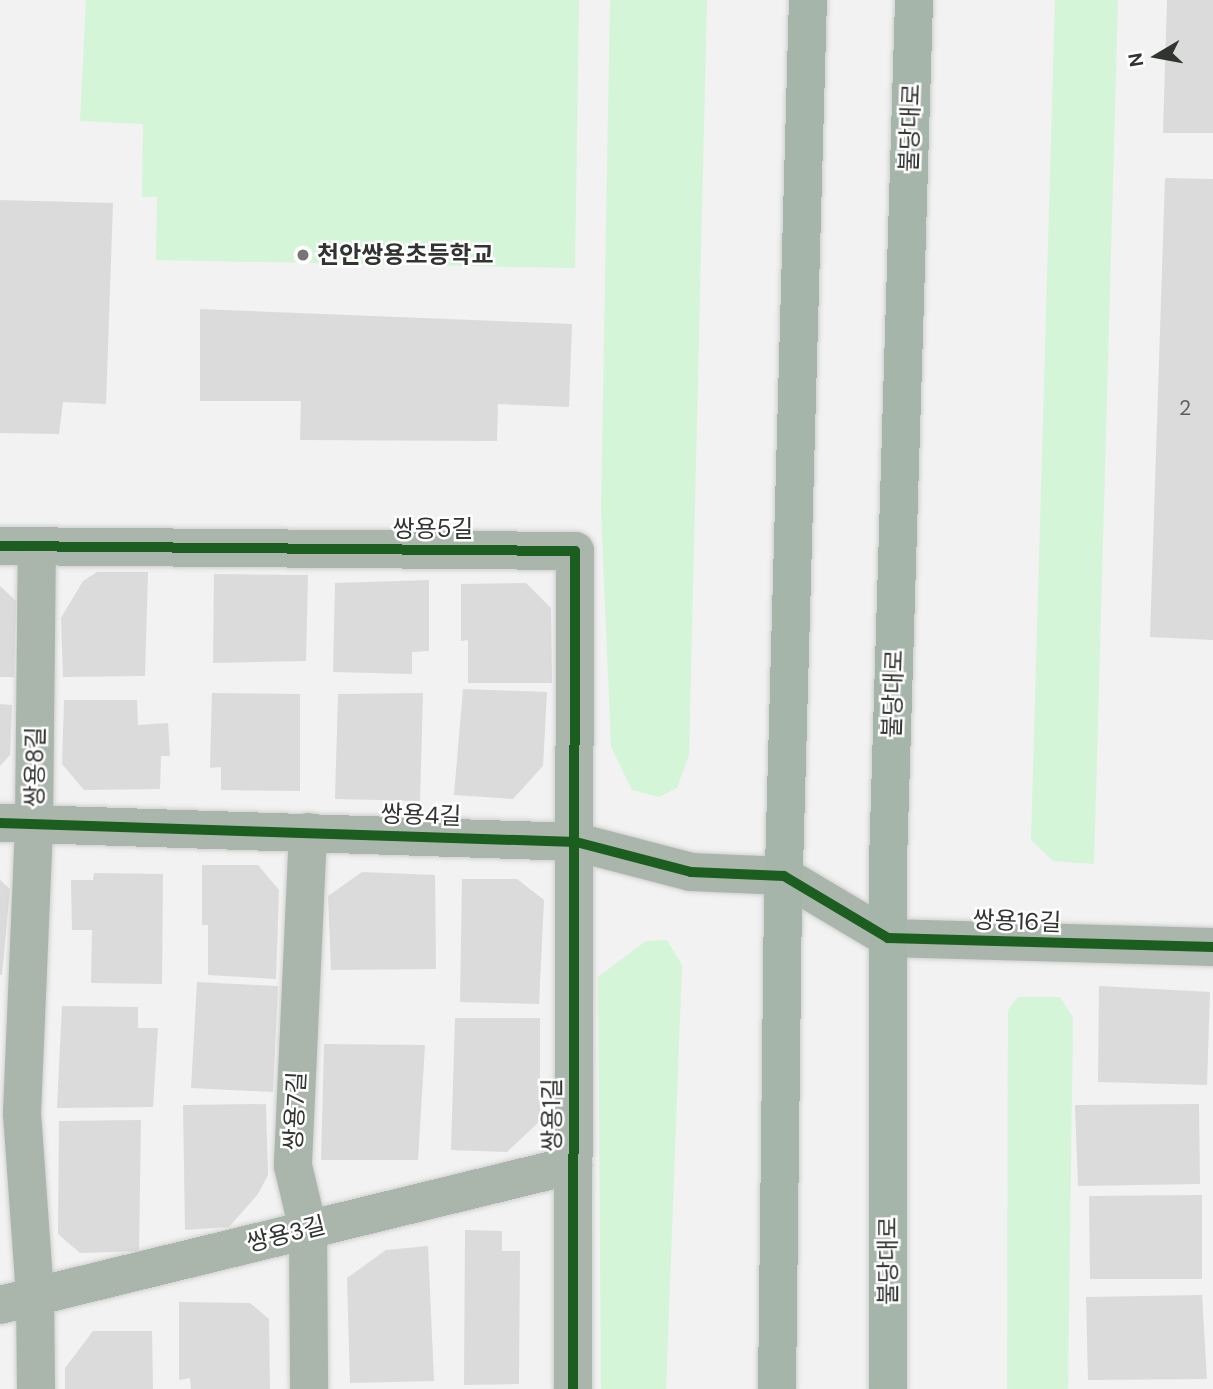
<!DOCTYPE html>
<html>
<head>
<meta charset="utf-8">
<style>
	body { margin:0 }
	#map { position:relative; width:1213px; height:1389px; overflow:hidden; background:#f1f2f1; font-family:"DM Sans","Noto Sans KR",sans-serif }
	div>[style] { position:absolute }
	[style*='--x'] { left:calc(var(--x)*1px); top:calc(var(--y)*1px); width:calc(var(--w)*1px); rotate:calc(var(--a)*1deg) }
	.green>* { inset:0; background:#d4f5d7 }
	.building>* { inset:0; background:#dadbda }
	.roads { filter:drop-shadow(0 0 2px #cfd0cf) drop-shadow(0 0 2px #cfd0cf) }
	.minor>* { height:38px; margin:-19px; padding:0 19px; transform-origin:19px; border-radius:19px; background:#aab6ab }
	.secondary>* { height:38px; margin:-19px; padding:0 19px; transform-origin:19px; border-radius:19px; background:#a6b5a9 }
	.cycleway>* { height:10px; margin:-5px; padding:0 5px; transform-origin:5px; border-radius:5px; background:#1b5e20 }
	.dots>* { width:19px; height:19px; translate:-50% -50%; box-sizing:border-box; border:4px solid #fff; border-radius:50% }
	span { translate:-50% -50%; white-space:nowrap; text-align:center; line-height:1.15; -webkit-text-stroke:5px #fff; paint-order:stroke }
	.number-label { font-size:21px; color:#5c5e5c }
	.number-label span { -webkit-text-stroke-width:0 }
	.street-label { font-size:24px; color:#323432 }
	.poi-label { font-size:24px; color:#323432; font-weight:700 }
	.left { translate:0 -50%; text-align:left }
	.north { position:absolute; left:1122px; top:21px; width:70px; height:70px; -webkit-text-stroke:5px #fff; paint-order:stroke; rotate:260deg; font-size:19px; font-weight:700; line-height:28px; text-align:center; color:#323432 }
	.north::after { content:''; display:block; margin:auto; width:24px; height:32px; background:#323432; clip-path:polygon(50% 0,100% 100%,50% 72%,0 100%) }
</style>
</head>
<body>
<div id="map">
	<div class="green">
		<div style="clip-path:polygon(86px 0,579px 0,575px 268px,156px 260px,157px 197px,142px 197px,143px 124px,80px 121px)"></div>
		<div style="clip-path:polygon(610px 0,707px 0,689px 755px,677px 788px,659px 797px,632px 790px,611px 747px,601px 511px)"></div>
		<div style="clip-path:polygon(1055px 0,1118px 0,1094px 864px,1053px 861px,1031px 840px)"></div>
		<div style="clip-path:polygon(667px 940px,682px 965px,666px 1389px,601px 1389px,598px 977px,646px 941px)"></div>
		<div style="clip-path:polygon(1018px 997px,1060px 997px,1073px 1018px,1068px 1389px,1007px 1389px,1008px 1010px)"></div>
	</div>
	<div class="building">
		<div style="clip-path:polygon(1167px 0,1213px 0,1213px 133px,1163px 133px)"></div>
		<div style="clip-path:polygon(1165px 178px,1213px 179px,1213px 640px,1150px 637px)"></div>
		<div style="clip-path:polygon(0 200px,113px 203px,106px 404px,63px 402px,59px 434px,0 433px)"></div>
		<div style="clip-path:polygon(200px 309px,572px 324px,569px 407px,498px 404px,497px 441px,300px 440px,301px 401px,200px 401px)"></div>
		<div style="clip-path:polygon(97px 572px,148px 572px,145px 676px,63px 677px,61px 618px,83px 581px)"></div>
		<div style="clip-path:polygon(214px 574px,308px 575px,306px 661px,213px 663px)"></div>
		<div style="clip-path:polygon(429px 580px,429px 651px,412px 652px,412px 674px,333px 672px,335px 583px)"></div>
		<div style="clip-path:polygon(526px 583px,551px 608px,552px 683px,468px 683px,468px 640px,461px 641px,461px 584px)"></div>
		<div style="clip-path:polygon(0 586px,16px 601px,14px 677px,0 677px)"></div>
		<div style="clip-path:polygon(463px 689px,547px 692px,543px 766px,513px 799px,454px 795px)"></div>
		<div style="clip-path:polygon(212px 693px,300px 694px,300px 791px,221px 790px,221px 767px,210px 768px)"></div>
		<div style="clip-path:polygon(423px 693px,420px 801px,335px 799px,338px 694px)"></div>
		<div style="clip-path:polygon(64px 700px,137px 700px,138px 725px,168px 723px,170px 756px,161px 756px,160px 789px,84px 790px,62px 764px)"></div>
		<div style="clip-path:polygon(0 704px,12px 705px,10px 755px,0 766px)"></div>
		<div style="clip-path:polygon(202px 865px,258px 865px,279px 890px,276px 979px,208px 975px,208px 925px,202px 925px)"></div>
		<div style="clip-path:polygon(362px 872px,435px 875px,436px 969px,331px 970px,328px 896px)"></div>
		<div style="clip-path:polygon(94px 873px,163px 874px,162px 984px,91px 983px,92px 930px,72px 930px,71px 880px,93px 880px)"></div>
		<div style="clip-path:polygon(462px 879px,517px 879px,544px 900px,539px 1004px,460px 1002px)"></div>
		<div style="clip-path:polygon(0 880px,10px 889px,2px 975px,0 975px)"></div>
		<div style="clip-path:polygon(197px 982px,278px 986px,273px 1092px,191px 1088px)"></div>
		<div style="clip-path:polygon(1099px 986px,1210px 992px,1207px 1085px,1098px 1082px)"></div>
		<div style="clip-path:polygon(62px 1006px,138px 1007px,138px 1028px,158px 1028px,153px 1107px,57px 1108px)"></div>
		<div style="clip-path:polygon(455px 1018px,540px 1018px,540px 1121px,507px 1152px,451px 1150px)"></div>
		<div style="clip-path:polygon(324px 1044px,425px 1045px,418px 1160px,321px 1160px)"></div>
		<div style="clip-path:polygon(266px 1104px,268px 1175px,258px 1194px,229px 1227px,185px 1230px,183px 1105px)"></div>
		<div style="clip-path:polygon(1199px 1104px,1200px 1184px,1078px 1186px,1075px 1105px)"></div>
		<div style="clip-path:polygon(141px 1120px,139px 1251px,80px 1253px,58px 1234px,59px 1121px)"></div>
		<div style="clip-path:polygon(1202px 1195px,1202px 1279px,1090px 1279px,1089px 1196px)"></div>
		<div style="clip-path:polygon(465px 1230px,502px 1231px,502px 1251px,520px 1251px,519px 1384px,464px 1385px)"></div>
		<div style="clip-path:polygon(428px 1246px,434px 1381px,350px 1383px,347px 1278px,386px 1250px)"></div>
		<div style="clip-path:polygon(1202px 1295px,1207px 1379px,1088px 1380px,1086px 1297px)"></div>
		<div style="clip-path:polygon(179px 1302px,250px 1303px,269px 1319px,270px 1389px,191px 1389px,190px 1378px,179px 1380px)"></div>
		<div style="clip-path:polygon(93px 1331px,152px 1331px,153px 1389px,65px 1389px,65px 1368px)"></div>
	</div>
	<div class="roads">
		<div class="minor">
			<div style="--x:0;--y:546;--w:575;--a:0.5"></div>
			<div style="--x:575;--y:551;--w:838;--a:90.14"></div>
			<div style="--x:0;--y:823;--w:576;--a:1.89"></div>
			<div style="--x:576;--y:842;--w:119;--a:14.6"></div>
			<div style="--x:691;--y:872;--w:93;--a:2.5"></div>
			<div style="--x:784;--y:876;--w:121;--a:30.8"></div>
			<div style="--x:888;--y:938;--w:325;--a:1.6"></div>
			<div style="--x:308;--y:832;--w:334;--a:92.6"></div>
			<div style="--x:293;--y:1166;--w:65;--a:76.6"></div>
			<div style="--x:308;--y:1229;--w:160;--a:89.6"></div>
			<div style="--x:0;--y:1305;--w:590;--a:-13.73"></div>
			<div style="--x:36;--y:1389;--w:94;--a:-90.6"></div>
			<div style="--x:35;--y:1295;--w:182;--a:-94.1"></div>
			<div style="--x:22;--y:1113;--w:289;--a:-87.6"></div>
			<div style="--x:34;--y:824;--w:277;--a:-89.4"></div>
		</div>
		<div class="secondary">
			<div style="--x:777;--y:1389;--w:485;--a:-89.3"></div>
			<div style="--x:783;--y:904;--w:904;--a:-88.42"></div>
			<div style="--x:888;--y:1389;--w:527;--a:-90"></div>
			<div style="--x:888;--y:862;--w:862;--a:-88.27"></div>
		</div>
	</div>
	<div class="cycleway">
		<div style="--x:0;--y:546;--w:575;--a:0.5"></div>
		<div style="--x:575;--y:551;--w:838;--a:90.14"></div>
		<div style="--x:0;--y:823;--w:576;--a:1.89"></div>
		<div style="--x:576;--y:842;--w:119;--a:14.6"></div>
		<div style="--x:691;--y:872;--w:93;--a:2.5"></div>
		<div style="--x:784;--y:876;--w:121;--a:30.8"></div>
		<div style="--x:888;--y:938;--w:325;--a:1.6"></div>
	</div>
	<div class="dots">
		<div style="left:303px;top:255px;background:#757675"></div>
	</div>
	<div class="number-label">
		<span style="left:1185px;top:408px">2</span>
	</div>
	<div class="street-label">
		<span style="left:910px;top:128px;rotate:-88deg">불당대로</span>
		<span style="left:433px;top:529px">쌍용5길</span>
		<span style="left:893px;top:694px;rotate:-88deg">불당대로</span>
		<span style="left:35px;top:767px;rotate:-89deg">쌍용8길</span>
		<span style="left:421px;top:815px;rotate:2deg">쌍용4길</span>
		<span style="left:1017px;top:921px;rotate:2deg">쌍용16길</span>
		<span style="left:295px;top:1111px;rotate:-87deg">쌍용7길</span>
		<span style="left:552px;top:1115px;rotate:-90deg">쌍용1길</span>
		<span style="left:286px;top:1234px;rotate:-14deg">쌍용3길</span>
		<span style="left:888px;top:1261px;rotate:-90deg">불당대로</span>
	</div>
	<div class="poi-label">
		<span class="left" style="left:317px;top:255px">천안쌍용초등학교</span>
	</div>
	<div class="north">N</div>
</div>
</body>
</html>
